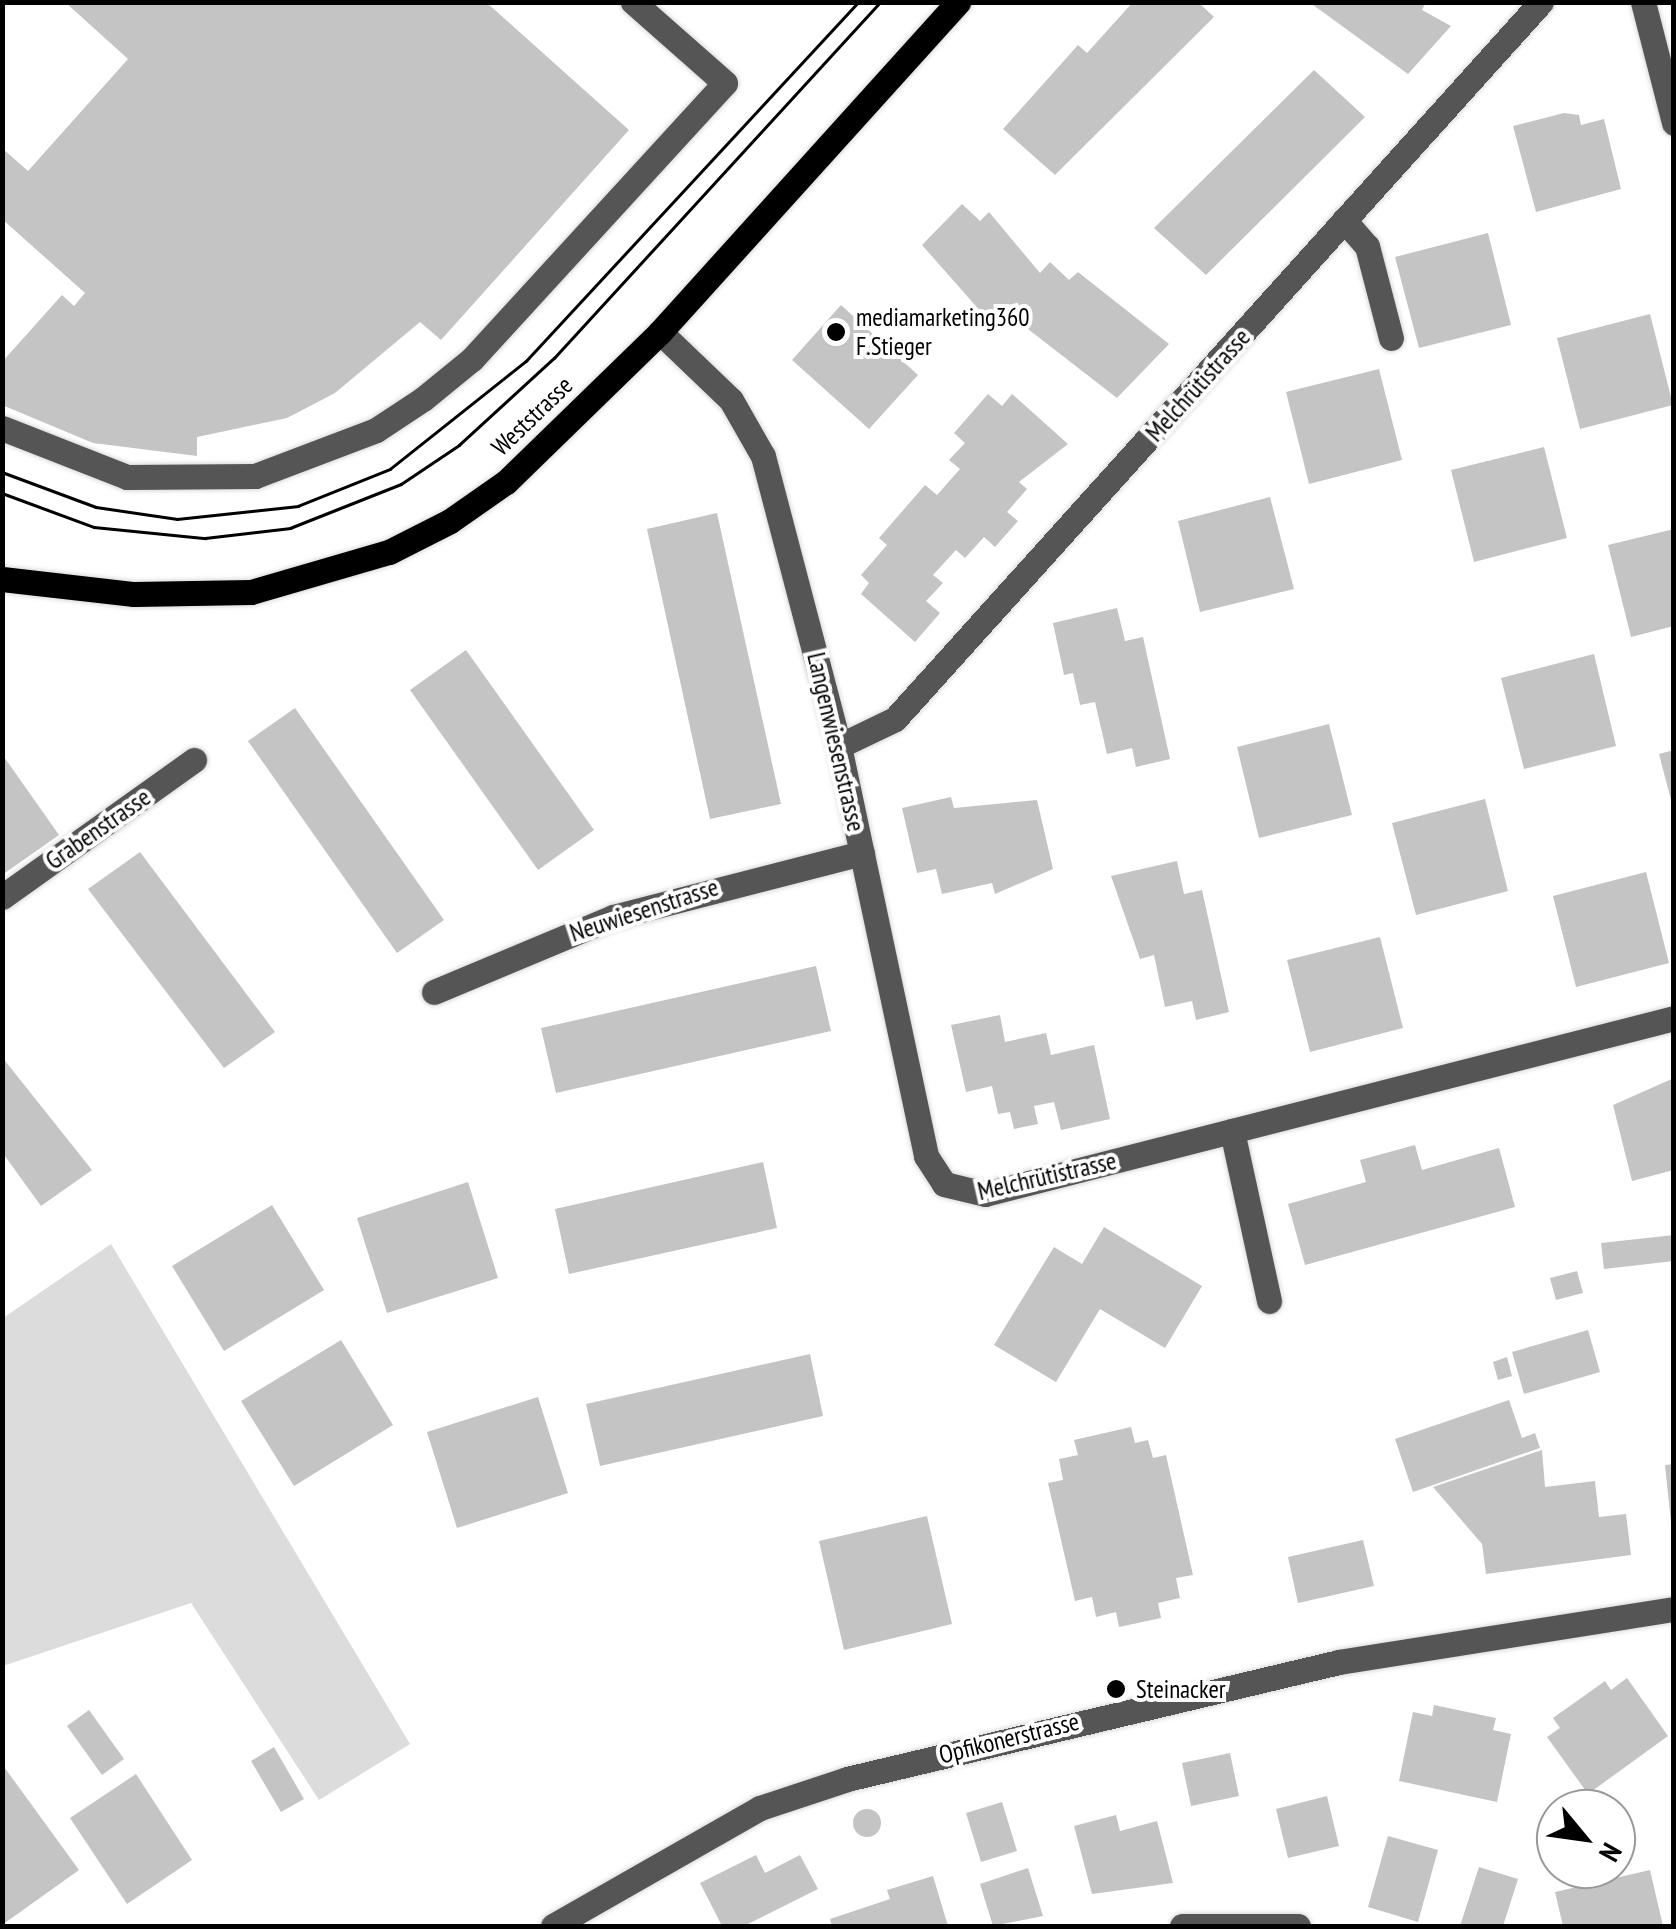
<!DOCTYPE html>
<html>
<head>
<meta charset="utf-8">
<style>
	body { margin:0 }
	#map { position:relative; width:1676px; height:1929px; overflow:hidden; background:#fff; font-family:"PT Sans Narrow",sans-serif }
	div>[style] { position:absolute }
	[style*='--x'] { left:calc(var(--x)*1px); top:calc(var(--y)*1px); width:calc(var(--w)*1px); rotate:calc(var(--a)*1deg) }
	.green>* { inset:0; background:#dcdcdc }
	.building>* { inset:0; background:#c4c4c4 }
	.round { border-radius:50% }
	.roads { filter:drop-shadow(0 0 2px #dbdbdb) drop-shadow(0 0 2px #dbdbdb) }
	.minor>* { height:25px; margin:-12.5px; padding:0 12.5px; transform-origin:12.5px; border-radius:12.5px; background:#555 }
	.major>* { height:25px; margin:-12.5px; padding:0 12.5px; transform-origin:12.5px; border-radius:12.5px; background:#000 }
	.tram>* { height:2.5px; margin:-1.25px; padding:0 1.25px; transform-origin:1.25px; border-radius:1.25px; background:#000 }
	.dots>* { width:28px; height:28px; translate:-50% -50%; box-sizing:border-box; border:5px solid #fff; border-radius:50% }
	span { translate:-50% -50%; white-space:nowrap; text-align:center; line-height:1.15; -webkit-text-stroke:8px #fff; paint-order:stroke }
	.poi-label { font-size:25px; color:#000 }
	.left { translate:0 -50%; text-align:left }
	.street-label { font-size:25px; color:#000 }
	.frame { position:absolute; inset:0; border:5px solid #000; pointer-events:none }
	.north { position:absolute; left:1536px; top:1789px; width:100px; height:100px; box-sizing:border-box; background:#fff; border:2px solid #999; border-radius:50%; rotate:119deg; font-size:28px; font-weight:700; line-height:40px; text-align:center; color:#000 }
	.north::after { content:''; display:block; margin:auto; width:35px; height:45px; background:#000; clip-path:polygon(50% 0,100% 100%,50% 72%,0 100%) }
</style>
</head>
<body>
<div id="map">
	<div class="green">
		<div style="clip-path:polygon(111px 1244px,410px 1744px,319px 1800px,191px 1603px,3px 1666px,3px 1318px)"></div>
	</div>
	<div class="building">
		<div style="clip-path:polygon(65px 2px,486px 2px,629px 130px,441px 340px,420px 322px,335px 393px,287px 418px,197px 437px,197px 456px,93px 443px,2px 405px,2px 362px,62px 295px,74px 306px,85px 293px,2px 219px,2px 148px,28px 171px,128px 59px)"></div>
		<div style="clip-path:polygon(1133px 2px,1198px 2px,1214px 17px,1055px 175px,1003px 129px,1078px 45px,1087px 53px)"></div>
		<div style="clip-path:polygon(1309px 2px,1426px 2px,1422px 10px,1451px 26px,1408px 74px)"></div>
		<div style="clip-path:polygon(1314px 70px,1365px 117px,1206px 275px,1154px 228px)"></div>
		<div style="clip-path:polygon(1564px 113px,1579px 115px,1581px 125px,1604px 119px,1621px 189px,1536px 212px,1513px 126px)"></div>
		<div style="clip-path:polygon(962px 204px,980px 221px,989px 212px,1040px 273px,1050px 262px,1069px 280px,1078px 272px,1169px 344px,1117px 398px,1011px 316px,997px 330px,922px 245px)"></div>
		<div style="clip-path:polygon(1488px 233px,1511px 325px,1419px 348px,1395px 257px)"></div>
		<div style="clip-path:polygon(841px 305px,918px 375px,869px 429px,792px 360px)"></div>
		<div style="clip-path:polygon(1650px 314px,1673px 405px,1580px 429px,1557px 338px)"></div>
		<div style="clip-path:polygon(1379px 369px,1402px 460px,1309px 484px,1286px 392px)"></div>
		<div style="clip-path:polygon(988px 394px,1002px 406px,1012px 394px,1068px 444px,1019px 482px,1027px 489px,1007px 512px,1018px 521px,995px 547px,984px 537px,965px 558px,956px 550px,933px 575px,943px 583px,926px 601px,940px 613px,915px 642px,861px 594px,869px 583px,861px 575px,887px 545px,879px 538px,925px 485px,937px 495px,960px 469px,949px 460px,965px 443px,954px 433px)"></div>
		<div style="clip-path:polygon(1544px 447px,1567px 538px,1474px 562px,1451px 470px)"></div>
		<div style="clip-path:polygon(1270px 497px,1294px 589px,1200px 612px,1178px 521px)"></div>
		<div style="clip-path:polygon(717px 513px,781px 804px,710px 819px,647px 529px)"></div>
		<div style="clip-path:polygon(1674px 529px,1674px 626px,1631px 637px,1608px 545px)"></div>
		<div style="clip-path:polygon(1117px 608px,1125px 641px,1143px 637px,1170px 759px,1136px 767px,1132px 748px,1107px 754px,1095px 702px,1080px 705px,1073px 673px,1064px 675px,1053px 623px)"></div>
		<div style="clip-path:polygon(466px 650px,594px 830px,538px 870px,410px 690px)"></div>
		<div style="clip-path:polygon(1594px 654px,1616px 746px,1524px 769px,1501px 678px)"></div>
		<div style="clip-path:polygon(295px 708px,444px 920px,397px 953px,248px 741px)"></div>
		<div style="clip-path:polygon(1329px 724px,1352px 815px,1259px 838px,1237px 747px)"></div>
		<div style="clip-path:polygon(1674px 750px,1674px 804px,1672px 804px,1659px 754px)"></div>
		<div style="clip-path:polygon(2px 754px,59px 835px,2px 875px)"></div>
		<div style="clip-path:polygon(951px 797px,954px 808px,1037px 800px,1053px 869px,995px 894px,992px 883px,942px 894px,936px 869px,917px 873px,902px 808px)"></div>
		<div style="clip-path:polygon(1485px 799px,1508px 891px,1416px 915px,1392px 823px)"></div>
		<div style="clip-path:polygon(140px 852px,275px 1032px,224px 1068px,88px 889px)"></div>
		<div style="clip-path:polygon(1177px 861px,1184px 894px,1202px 890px,1229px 1012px,1196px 1020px,1192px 1001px,1165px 1007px,1154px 955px,1140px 959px,1111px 876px)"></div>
		<div style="clip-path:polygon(1646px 872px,1669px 963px,1576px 987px,1553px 896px)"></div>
		<div style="clip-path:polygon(1380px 937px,1403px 1028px,1310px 1052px,1287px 960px)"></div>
		<div style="clip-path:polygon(816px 966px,831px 1031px,556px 1093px,541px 1028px)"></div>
		<div style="clip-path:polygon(1000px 1015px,1005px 1042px,1046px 1033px,1051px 1055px,1094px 1045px,1110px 1119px,1061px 1130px,1054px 1102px,1034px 1106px,1038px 1124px,1014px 1129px,1010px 1112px,998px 1114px,992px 1086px,966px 1092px,951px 1025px)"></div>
		<div style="clip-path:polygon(2px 1057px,92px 1170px,41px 1206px,2px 1152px)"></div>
		<div style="clip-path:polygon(1674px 1078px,1674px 1170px,1632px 1181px,1613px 1105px)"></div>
		<div style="clip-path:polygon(1415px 1145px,1422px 1170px,1499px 1148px,1515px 1207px,1305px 1265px,1288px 1204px,1366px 1182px,1360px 1160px)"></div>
		<div style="clip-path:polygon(763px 1162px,777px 1228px,569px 1274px,555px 1209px)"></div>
		<div style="clip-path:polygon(468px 1182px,498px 1278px,387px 1313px,357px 1218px)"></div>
		<div style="clip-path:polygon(272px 1205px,324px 1290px,224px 1351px,172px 1266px)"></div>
		<div style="clip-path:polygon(1104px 1227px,1202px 1286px,1165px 1348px,1100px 1309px,1056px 1382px,994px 1345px,1054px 1247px,1082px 1264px)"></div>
		<div style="clip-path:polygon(1674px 1235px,1674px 1261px,1604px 1269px,1601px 1243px)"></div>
		<div style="clip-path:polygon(1577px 1271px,1583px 1293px,1556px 1300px,1550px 1278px)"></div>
		<div style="clip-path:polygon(1588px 1330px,1600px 1372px,1524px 1394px,1512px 1352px)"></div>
		<div style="clip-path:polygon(341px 1340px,393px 1425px,294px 1486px,241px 1401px)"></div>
		<div style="clip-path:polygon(810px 1354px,823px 1416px,600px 1466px,586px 1404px)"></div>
		<div style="clip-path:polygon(1507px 1357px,1512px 1376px,1498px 1380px,1493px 1362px)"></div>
		<div style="clip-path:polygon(538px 1397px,568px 1493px,457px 1528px,427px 1432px)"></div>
		<div style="clip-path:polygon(1509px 1400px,1522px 1438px,1535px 1433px,1540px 1448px,1413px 1492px,1395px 1439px)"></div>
		<div style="clip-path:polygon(1131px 1427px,1135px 1443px,1148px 1440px,1153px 1458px,1166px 1455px,1193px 1575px,1176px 1578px,1180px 1598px,1158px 1603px,1161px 1618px,1119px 1627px,1116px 1612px,1096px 1617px,1092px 1597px,1075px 1601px,1048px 1483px,1063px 1480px,1059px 1459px,1078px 1455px,1074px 1440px)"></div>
		<div style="clip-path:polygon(1542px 1450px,1545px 1487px,1595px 1481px,1599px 1517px,1626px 1514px,1631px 1555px,1486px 1574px,1482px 1544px,1433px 1487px)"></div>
		<div style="clip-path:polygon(1674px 1464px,1674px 1523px,1671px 1523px,1665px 1465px)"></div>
		<div style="clip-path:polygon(927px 1516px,952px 1624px,844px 1650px,819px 1541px)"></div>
		<div style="clip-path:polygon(1363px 1540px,1374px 1586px,1298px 1603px,1288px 1557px)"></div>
		<div style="clip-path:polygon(1627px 1678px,1668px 1736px,1588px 1794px,1547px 1737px,1560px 1728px,1553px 1718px,1605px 1681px,1611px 1690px)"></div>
		<div style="clip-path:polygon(1434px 1705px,1496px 1718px,1493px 1730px,1511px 1734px,1497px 1802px,1399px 1781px,1413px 1712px,1432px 1716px)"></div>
		<div style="clip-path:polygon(89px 1710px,124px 1759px,102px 1775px,67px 1726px)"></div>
		<div style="clip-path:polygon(274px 1747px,304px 1799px,281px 1812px,251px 1761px)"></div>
		<div style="clip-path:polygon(1230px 1753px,1239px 1796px,1191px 1806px,1182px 1763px)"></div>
		<div style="clip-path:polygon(2px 1764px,79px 1870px,2px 1925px)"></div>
		<div style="clip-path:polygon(136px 1774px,192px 1860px,127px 1904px,70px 1818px)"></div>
		<div style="clip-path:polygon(1327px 1796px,1339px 1846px,1288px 1858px,1276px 1809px)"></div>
		<div style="clip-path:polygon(1002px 1802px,1017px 1851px,981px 1862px,966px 1813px)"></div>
		<div class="round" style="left:853px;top:1809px;width:28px;height:28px"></div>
		<div style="clip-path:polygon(1116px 1815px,1120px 1831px,1157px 1821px,1173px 1883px,1092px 1894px,1074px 1826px)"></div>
		<div style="clip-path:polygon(1388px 1836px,1438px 1850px,1418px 1922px,1368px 1907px)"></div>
		<div style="clip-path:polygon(756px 1855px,765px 1873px,800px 1855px,818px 1889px,744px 1926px,722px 1926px,700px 1883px)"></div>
		<div style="clip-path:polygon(1479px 1867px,1518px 1879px,1503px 1926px,1460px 1926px)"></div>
		<div style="clip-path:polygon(1028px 1868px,1043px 1916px,993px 1926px,980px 1884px)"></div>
		<div style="clip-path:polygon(1650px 1870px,1663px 1926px,1563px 1926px,1555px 1892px)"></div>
		<div style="clip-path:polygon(933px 1876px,948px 1926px,832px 1926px,830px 1919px,890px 1899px,887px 1890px)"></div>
	</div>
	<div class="roads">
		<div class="minor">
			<div style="--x:1643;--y:2;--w:125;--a:75.6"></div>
			<div style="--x:1344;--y:220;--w:35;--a:49"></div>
			<div style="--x:1367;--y:246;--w:95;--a:75.4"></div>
			<div style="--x:660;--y:332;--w:98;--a:43.8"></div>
			<div style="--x:731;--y:400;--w:64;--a:60.3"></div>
			<div style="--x:763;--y:456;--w:300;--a:75.3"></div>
			<div style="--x:839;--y:746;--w:419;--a:78"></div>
			<div style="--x:926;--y:1156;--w:33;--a:57"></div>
			<div style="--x:944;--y:1184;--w:42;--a:13.7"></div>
			<div style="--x:985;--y:1194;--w:711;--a:-14.33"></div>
			<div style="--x:2;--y:428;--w:134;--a:21.4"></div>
			<div style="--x:127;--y:477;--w:128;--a:-0.4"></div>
			<div style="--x:255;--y:476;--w:129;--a:-20.8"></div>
			<div style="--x:376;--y:430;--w:56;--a:-33.4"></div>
			<div style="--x:423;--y:399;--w:63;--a:-39.2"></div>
			<div style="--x:472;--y:359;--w:374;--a:-47.5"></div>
			<div style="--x:725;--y:83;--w:123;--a:-138.6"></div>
			<div style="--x:839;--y:746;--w:62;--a:-25.7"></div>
			<div style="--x:895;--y:719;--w:965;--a:-47.98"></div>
			<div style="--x:2;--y:897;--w:236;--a:-35.5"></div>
			<div style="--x:434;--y:992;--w:194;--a:-22.7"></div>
			<div style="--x:613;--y:917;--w:257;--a:-14.4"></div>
			<div style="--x:1232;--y:1131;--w:174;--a:77.7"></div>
			<div style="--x:553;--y:1926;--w:238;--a:-29.7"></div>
			<div style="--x:760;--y:1808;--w:92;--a:-18.4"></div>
			<div style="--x:847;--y:1779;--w:506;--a:-13.38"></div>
			<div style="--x:1339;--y:1662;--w:339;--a:-9"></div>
			<div style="--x:1182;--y:1926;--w:116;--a:0"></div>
		</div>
		<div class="major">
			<div style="--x:2;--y:579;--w:133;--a:6.5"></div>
			<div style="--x:134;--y:594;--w:117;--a:-1"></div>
			<div style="--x:251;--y:592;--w:144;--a:-16.2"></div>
			<div style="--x:389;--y:552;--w:68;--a:-26.9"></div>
			<div style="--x:450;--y:521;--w:68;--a:-34.9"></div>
			<div style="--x:506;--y:482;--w:215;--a:-44.2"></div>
			<div style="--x:660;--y:332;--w:445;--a:-47.9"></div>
		</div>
	</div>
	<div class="tram">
		<div style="--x:2;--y:472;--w:100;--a:20.4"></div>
		<div style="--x:96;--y:507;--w:82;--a:8.4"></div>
		<div style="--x:177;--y:519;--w:122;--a:-6.1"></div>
		<div style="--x:298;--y:506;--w:99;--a:-21.9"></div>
		<div style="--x:390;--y:469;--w:174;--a:-38.5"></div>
		<div style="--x:526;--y:361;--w:489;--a:-47.2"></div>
		<div style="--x:2;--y:493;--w:98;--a:20.3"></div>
		<div style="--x:94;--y:527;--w:112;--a:5.7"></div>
		<div style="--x:205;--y:538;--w:86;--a:-6.7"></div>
		<div style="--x:290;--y:528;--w:119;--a:-21.6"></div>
		<div style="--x:401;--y:484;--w:70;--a:-33.9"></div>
		<div style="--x:459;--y:445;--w:129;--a:-42.5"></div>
		<div style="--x:554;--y:358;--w:483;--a:-47.5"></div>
	</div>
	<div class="dots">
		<div style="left:836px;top:332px;background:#000"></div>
		<div style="left:1116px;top:1689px;background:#000"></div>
	</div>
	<div class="poi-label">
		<span class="left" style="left:856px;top:332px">mediamarketing360<br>F.Stieger</span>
		<span class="left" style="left:1136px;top:1689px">Steinacker</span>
	</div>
	<div class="street-label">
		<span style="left:1198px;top:385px;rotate:-48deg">Melchrütistrasse</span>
		<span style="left:532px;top:416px;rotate:-44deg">Weststrasse</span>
		<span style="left:836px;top:742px;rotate:77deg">Langenwiesenstrasse</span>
		<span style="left:98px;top:829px;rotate:-35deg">Grabenstrasse</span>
		<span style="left:644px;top:910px;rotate:-18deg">Neuwiesenstrasse</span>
		<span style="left:1047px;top:1176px;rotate:-13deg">Melchrütistrasse</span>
		<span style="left:1009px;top:1738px;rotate:-14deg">Opfikonerstrasse</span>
	</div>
	<div class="frame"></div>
	<div class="north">N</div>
</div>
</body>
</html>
